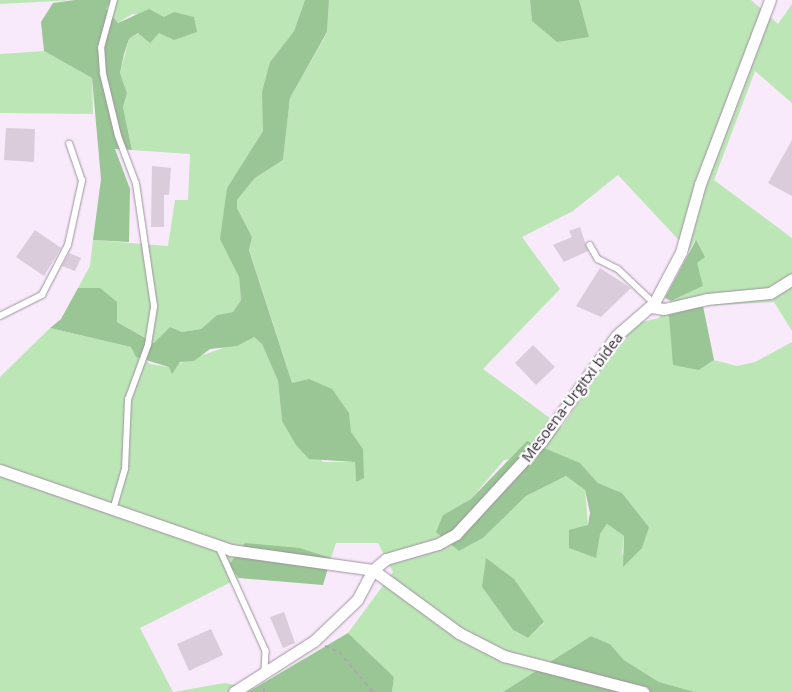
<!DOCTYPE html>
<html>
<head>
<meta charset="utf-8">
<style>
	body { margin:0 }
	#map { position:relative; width:792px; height:692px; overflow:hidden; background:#f8eafa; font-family:"Open Sans",sans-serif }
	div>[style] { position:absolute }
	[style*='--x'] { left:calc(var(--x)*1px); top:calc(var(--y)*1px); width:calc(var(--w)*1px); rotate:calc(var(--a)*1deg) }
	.green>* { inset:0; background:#bde6b7 }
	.forest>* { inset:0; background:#9ac594 }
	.building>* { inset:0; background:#daccdb }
	.path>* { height:2px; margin-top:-1px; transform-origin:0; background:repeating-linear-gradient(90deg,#afa4b1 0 4px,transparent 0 8px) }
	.roads { filter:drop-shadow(0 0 1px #9f92a0) drop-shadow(0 0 1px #9f92a0) }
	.service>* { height:5.5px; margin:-2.75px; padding:0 2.75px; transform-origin:2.75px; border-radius:2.75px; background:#fff }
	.minor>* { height:11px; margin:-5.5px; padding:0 5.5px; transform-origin:5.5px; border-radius:5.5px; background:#fff }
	span { translate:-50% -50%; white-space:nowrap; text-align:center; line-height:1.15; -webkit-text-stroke:4.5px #fefcff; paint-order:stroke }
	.street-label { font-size:15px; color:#332e34 }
</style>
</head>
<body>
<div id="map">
	<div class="green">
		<div style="clip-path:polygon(0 0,75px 0,0 4px)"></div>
		<div style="clip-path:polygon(111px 0,305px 0,294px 31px,270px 62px,263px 131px,227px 188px,231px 259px,239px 277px,241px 300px,233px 312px,217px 315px,201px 329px,182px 332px,170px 327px,155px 343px,117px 322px,101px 289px,78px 288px,90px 266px,93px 240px,168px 246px,175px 200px,188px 200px,190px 154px,132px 150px,123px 107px,127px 93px,120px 73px,129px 39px,165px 17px,132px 14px,118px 23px,106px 9px)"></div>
		<div style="clip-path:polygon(evenodd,329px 0,530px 0,532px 21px,580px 9px,579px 0,751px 0,778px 24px,792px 4px,792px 103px,755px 71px,714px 180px,792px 238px,792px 331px,774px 302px,703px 306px,669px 315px,699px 370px,714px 360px,737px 366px,755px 362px,792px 342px,792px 692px,695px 692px,659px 682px,624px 660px,610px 644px,591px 636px,503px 692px,392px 692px,394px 677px,348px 633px,393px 572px,378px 543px,336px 543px,331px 558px,300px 548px,229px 565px,239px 578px,140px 628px,173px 692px,0 692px,0 377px,50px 328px,131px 347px,150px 364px,169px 367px,254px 337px,262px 344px,278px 381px,282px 421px,323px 462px,355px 462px,356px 482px,363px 449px,350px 432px,349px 413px,292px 383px,249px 249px,252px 237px,237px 208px,237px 200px,255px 178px,283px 160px,290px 98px,327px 33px,329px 0,618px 175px,689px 251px,695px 240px,697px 274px,703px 286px,671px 301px,659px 318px,642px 322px,617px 343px,562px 427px,483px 369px,560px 289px,522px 237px,573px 211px,618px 175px,329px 0,554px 454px,580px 463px,598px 483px,622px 493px,649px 527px,622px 555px,624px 536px,607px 524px,600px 534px,588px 525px,585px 490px,566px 476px,526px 496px,483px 538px,459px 551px,443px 515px,471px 499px,504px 460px,554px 454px,329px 0,482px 587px,544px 622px,544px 623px,528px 638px,513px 630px,482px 587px)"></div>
		<div style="clip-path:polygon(44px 51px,92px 78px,93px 114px,0 113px,0 54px)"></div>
		<div style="clip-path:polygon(224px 683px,254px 688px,248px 692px,174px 692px)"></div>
	</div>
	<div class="forest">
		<div style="clip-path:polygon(75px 0,111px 0,106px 9px,118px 23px,149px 9px,164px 17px,174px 12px,194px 17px,197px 32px,174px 40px,159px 33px,150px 43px,138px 33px,129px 39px,124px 54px,120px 73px,127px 93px,123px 107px,132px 150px,115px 149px,130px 189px,129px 242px,93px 240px,101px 179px,92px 78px,44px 51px,41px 22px,53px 3px)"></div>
		<div style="clip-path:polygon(305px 0,329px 0,327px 32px,290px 98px,283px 160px,255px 178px,237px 200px,237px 208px,252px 237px,249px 250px,292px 383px,309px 379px,332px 389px,349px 413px,351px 432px,363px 449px,364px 478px,356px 482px,355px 462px,309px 459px,296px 445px,282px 421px,278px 381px,262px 344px,254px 337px,237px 346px,210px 349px,194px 361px,180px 362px,172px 374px,169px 367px,136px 357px,131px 347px,50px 328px,61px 319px,78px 288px,100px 288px,117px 302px,117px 322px,154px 343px,170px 327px,182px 332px,201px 329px,217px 315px,233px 312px,241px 300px,239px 277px,220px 239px,227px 188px,263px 131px,262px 92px,270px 62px,294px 31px)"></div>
		<div style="clip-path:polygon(530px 0,579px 0,589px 37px,557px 42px,532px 21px)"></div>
		<div style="clip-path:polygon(696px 240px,705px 257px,697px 263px,703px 286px,671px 301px,665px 298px)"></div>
		<div style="clip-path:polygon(703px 306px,714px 360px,699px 370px,673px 365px,669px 315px)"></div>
		<div style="clip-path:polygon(527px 441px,580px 463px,598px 483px,622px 493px,649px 527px,642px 548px,623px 567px,624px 536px,607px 524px,600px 534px,596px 558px,569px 548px,569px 530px,588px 525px,590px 513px,585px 490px,566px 476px,526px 496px,483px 538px,459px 551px,436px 532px,443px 515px,471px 499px)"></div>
		<div style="clip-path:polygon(245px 543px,300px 548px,331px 558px,323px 585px,239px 578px,229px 565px)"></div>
		<div style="clip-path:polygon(486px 558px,514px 579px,544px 622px,528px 638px,513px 630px,482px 587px)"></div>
		<div style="clip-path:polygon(348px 633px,394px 677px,392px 692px,248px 692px)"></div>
		<div style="clip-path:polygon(591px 636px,610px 644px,624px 660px,659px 682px,695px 692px,503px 692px)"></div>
	</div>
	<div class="building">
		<div style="clip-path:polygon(6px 128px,35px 129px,34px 162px,4px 160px)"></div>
		<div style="clip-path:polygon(792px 140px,792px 196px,768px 183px)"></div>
		<div style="clip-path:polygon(152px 166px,171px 168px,169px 195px,164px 195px,164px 227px,151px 227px)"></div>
		<div style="clip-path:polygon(580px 227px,588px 251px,564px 262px,553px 245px,572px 237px,569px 231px)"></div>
		<div style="clip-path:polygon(35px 230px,61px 248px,44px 276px,16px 257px)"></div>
		<div style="clip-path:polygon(69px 253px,81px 258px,75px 271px,62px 266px)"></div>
		<div style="clip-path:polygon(600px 268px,631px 288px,601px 317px,576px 306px)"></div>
		<div style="clip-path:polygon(533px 345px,555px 367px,536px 385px,515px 363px)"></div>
		<div style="clip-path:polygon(284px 612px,295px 643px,283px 648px,270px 617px)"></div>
		<div style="clip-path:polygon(211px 629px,223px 655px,189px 671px,177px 644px)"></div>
	</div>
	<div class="path">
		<div style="--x:325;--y:646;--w:15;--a:23"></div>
		<div style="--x:339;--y:652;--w:52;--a:49.6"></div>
		<div style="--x:264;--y:692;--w:6;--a:-90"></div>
	</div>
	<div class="roads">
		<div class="service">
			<div style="--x:590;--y:245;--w:16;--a:60"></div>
			<div style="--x:598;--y:259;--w:22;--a:27"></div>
			<div style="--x:618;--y:269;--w:50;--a:43.4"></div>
			<div style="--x:0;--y:316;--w:47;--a:-26.6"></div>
			<div style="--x:42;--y:295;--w:56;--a:-62.5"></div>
			<div style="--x:68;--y:245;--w:66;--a:-77.7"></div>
			<div style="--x:82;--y:181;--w:39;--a:-109"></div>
			<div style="--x:113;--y:510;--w:43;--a:-73.7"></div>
			<div style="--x:125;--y:469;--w:69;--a:-87.5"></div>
			<div style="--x:128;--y:400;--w:59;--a:-70"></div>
			<div style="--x:148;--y:345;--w:39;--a:-81"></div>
			<div style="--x:154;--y:306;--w:123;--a:-98.4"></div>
			<div style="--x:136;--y:184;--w:51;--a:-110.6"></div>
			<div style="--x:118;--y:136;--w:64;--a:-103.6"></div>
			<div style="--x:103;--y:74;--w:26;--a:-94"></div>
			<div style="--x:101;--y:48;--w:50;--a:-74.8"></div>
			<div style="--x:219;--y:547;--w:114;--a:65.7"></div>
			<div style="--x:266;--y:651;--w:20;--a:93"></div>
		</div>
		<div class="minor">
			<div style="--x:651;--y:307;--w:13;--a:9"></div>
			<div style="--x:664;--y:309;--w:44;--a:-13.1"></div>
			<div style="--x:707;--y:299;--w:63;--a:-5.4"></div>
			<div style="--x:770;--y:293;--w:26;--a:-32"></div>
			<div style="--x:0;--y:470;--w:244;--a:19.1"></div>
			<div style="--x:231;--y:550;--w:143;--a:8"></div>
			<div style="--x:373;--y:570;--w:107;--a:36.2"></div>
			<div style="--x:459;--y:633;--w:51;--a:27.1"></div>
			<div style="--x:504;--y:656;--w:144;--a:14.5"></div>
			<div style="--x:373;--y:570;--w:17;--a:-40"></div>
			<div style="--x:386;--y:559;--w:54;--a:-16.1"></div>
			<div style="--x:438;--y:544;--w:21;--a:-29"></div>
			<div style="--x:456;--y:534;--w:125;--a:-47.3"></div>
			<div style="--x:541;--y:442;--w:130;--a:-54.7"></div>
			<div style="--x:616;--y:336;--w:50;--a:-41"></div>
			<div style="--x:654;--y:303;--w:58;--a:-62.1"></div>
			<div style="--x:681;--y:252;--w:71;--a:-74.4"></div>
			<div style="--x:700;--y:184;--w:197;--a:-69.2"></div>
			<div style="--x:234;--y:692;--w:95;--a:-32.5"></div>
			<div style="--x:314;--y:641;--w:59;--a:-43.6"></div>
			<div style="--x:357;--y:600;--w:34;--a:-62"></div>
		</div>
	</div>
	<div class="street-label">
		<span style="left:572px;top:397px;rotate:-53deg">Mesoena-Urgitxi bidea</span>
	</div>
</div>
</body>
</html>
